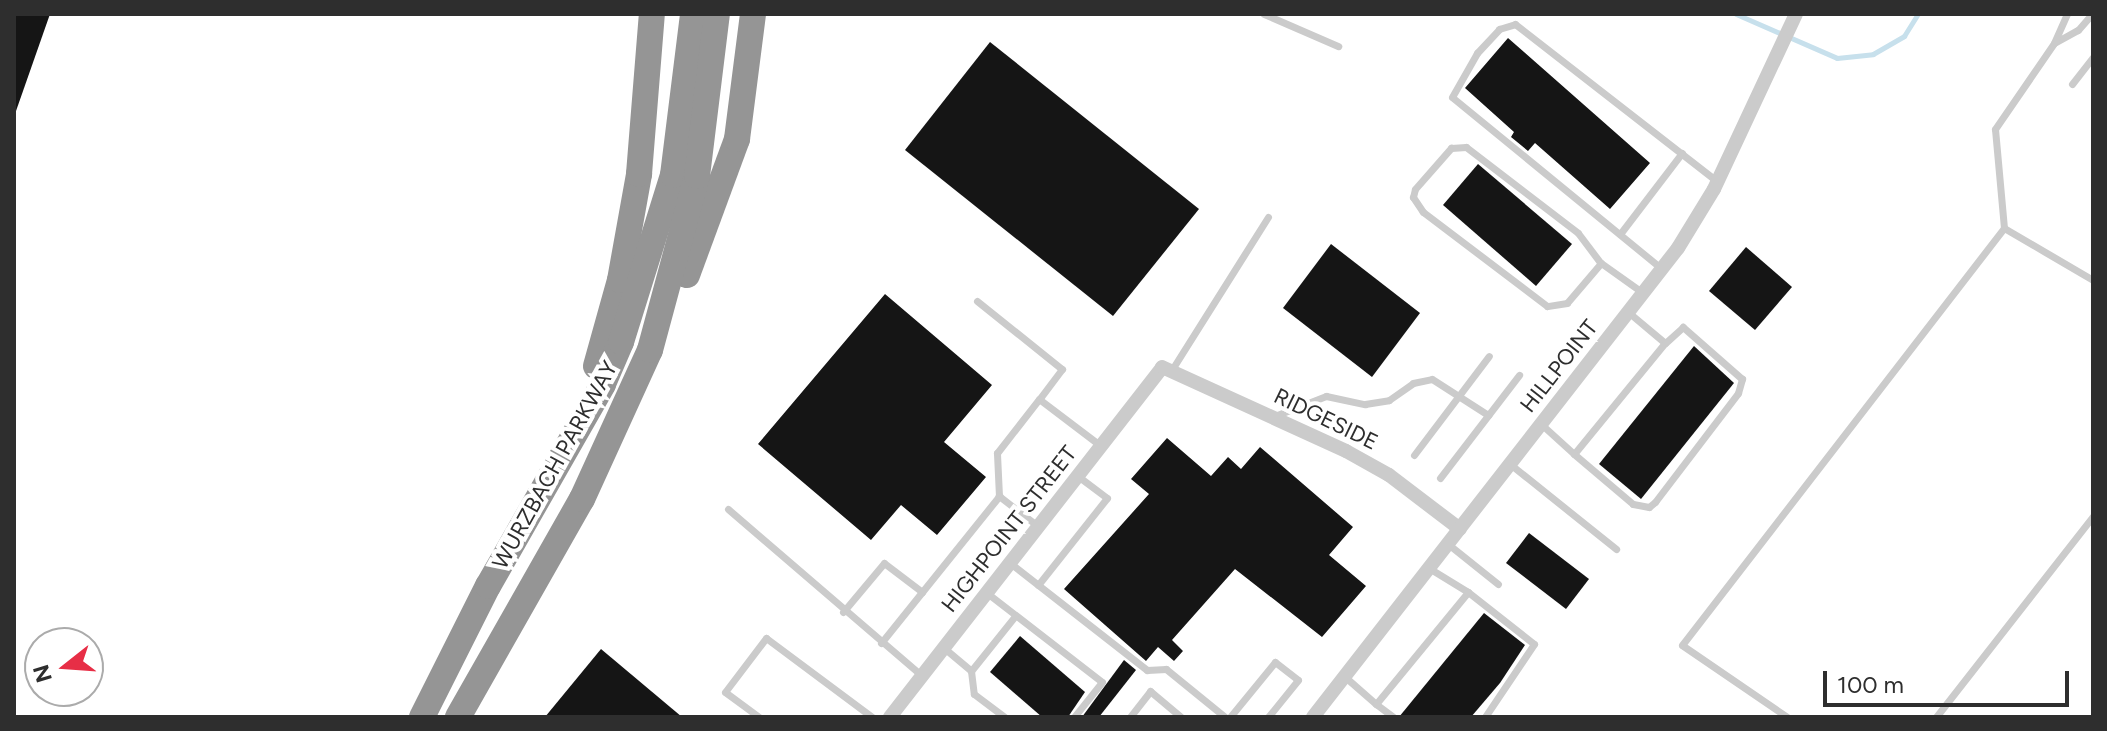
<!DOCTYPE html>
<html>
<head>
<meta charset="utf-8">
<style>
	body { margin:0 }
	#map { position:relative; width:2107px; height:731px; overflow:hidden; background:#fff; font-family:Figtree,sans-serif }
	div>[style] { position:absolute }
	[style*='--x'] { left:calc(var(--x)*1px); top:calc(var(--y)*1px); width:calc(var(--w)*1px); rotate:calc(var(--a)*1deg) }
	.stream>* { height:5px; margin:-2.5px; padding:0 2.5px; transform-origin:2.5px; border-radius:2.5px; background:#c7e0ec }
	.building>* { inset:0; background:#151515 }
	.service>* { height:7px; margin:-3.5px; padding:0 3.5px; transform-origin:3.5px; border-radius:3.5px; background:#cbcbcb }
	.minor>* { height:14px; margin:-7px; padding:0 7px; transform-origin:7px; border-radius:7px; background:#cbcbcb }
	.motorway>* { height:26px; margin:-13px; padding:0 13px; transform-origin:13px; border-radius:13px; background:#959595 }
	span { translate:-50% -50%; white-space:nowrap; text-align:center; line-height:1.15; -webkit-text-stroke:8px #fff; paint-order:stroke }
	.street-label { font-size:22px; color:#2e2e2e }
	.frame { position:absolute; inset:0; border:16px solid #2e2e2e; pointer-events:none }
	.north { position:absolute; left:24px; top:627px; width:80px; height:80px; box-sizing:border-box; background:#fff; border:2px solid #ababab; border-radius:50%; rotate:253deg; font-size:22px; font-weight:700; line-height:32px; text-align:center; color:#2e2e2e }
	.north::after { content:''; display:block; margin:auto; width:28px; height:36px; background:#e72e46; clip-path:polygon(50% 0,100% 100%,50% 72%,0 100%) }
	.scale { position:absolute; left:1823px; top:671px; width:246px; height:36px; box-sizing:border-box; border:4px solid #2e2e2e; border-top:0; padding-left:10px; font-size:24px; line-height:28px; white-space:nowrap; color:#2e2e2e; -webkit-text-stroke:6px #fff; paint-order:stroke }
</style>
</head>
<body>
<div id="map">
	<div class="stream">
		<div style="--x:1736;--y:14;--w:110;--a:23.5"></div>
		<div style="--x:1837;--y:58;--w:36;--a:-6"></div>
		<div style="--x:1873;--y:54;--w:36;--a:-30"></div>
		<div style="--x:1904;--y:36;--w:26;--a:-58"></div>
	</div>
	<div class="building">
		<div style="clip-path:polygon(14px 14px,50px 14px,16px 111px,14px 111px)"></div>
		<div style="clip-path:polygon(1508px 38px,1650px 163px,1610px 209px,1535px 143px,1528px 151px,1511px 137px,1514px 132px,1465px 88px)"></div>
		<div style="clip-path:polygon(990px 42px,1199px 209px,1113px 316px,905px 150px)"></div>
		<div style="clip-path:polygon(1478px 164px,1572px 244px,1536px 286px,1443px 205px)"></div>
		<div style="clip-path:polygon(1331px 244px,1420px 313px,1372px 377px,1283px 308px)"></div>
		<div style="clip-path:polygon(1746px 247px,1792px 287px,1755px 330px,1709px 291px)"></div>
		<div style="clip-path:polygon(885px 294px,992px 385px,944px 442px,986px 477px,937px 535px,901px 505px,871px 540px,758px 444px)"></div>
		<div style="clip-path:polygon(1694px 346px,1734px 383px,1641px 499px,1599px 464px)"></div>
		<div style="clip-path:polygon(1167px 438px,1211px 476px,1228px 457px,1241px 469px,1260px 447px,1353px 527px,1329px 555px,1366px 586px,1322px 637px,1235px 569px,1172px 640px,1183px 651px,1174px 661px,1158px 647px,1146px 661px,1064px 589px,1149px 494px,1131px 479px)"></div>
		<div style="clip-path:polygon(1529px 533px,1589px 579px,1566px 609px,1506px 563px)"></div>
		<div style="clip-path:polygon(1484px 613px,1525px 645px,1500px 683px,1471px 717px,1399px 717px)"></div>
		<div style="clip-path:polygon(1020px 636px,1085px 692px,1068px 717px,1042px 717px,990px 672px)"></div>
		<div style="clip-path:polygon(601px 649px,682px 717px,545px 717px)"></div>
		<div style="clip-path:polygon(1124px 660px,1136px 670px,1099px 717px,1082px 717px)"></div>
	</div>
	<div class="service">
		<div style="--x:1264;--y:14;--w:81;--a:23.4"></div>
		<div style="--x:2056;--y:42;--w:25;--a:-29"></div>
		<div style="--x:2078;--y:30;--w:21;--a:-49"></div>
		<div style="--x:2072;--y:84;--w:34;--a:-52"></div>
		<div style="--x:2004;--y:228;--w:103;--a:30.3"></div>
		<div style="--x:1620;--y:234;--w:102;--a:-52.6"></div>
		<div style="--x:1601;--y:263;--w:52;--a:130.4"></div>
		<div style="--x:1567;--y:303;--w:20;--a:171"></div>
		<div style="--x:1547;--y:306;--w:156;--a:-142.8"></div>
		<div style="--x:1423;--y:212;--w:18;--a:-124"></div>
		<div style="--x:1413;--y:197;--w:8;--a:-76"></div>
		<div style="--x:1415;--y:189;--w:55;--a:-48.7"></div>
		<div style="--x:1451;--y:148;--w:15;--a:-4"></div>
		<div style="--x:1466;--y:147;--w:141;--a:37.5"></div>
		<div style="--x:1578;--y:233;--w:38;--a:53"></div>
		<div style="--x:1601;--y:263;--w:52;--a:35.5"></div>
		<div style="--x:1662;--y:269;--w:271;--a:-140.7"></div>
		<div style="--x:1452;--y:97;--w:51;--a:-60.4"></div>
		<div style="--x:1477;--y:53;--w:33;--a:-47"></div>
		<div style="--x:1499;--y:29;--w:17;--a:-17"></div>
		<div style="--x:1515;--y:24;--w:257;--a:37.9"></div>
		<div style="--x:977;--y:301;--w:109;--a:38.7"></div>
		<div style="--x:1062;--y:369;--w:38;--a:127"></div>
		<div style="--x:1171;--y:371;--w:182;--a:-57.8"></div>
		<div style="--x:1272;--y:417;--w:58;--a:-21.3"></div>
		<div style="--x:1326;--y:396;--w:40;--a:12"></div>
		<div style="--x:1365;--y:404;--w:24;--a:-9"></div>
		<div style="--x:1389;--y:400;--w:29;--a:-35"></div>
		<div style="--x:1413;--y:383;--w:19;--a:-12"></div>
		<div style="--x:1432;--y:379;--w:67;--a:32.7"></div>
		<div style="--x:1541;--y:424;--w:45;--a:42.3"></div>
		<div style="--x:1574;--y:454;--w:144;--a:-50.7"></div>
		<div style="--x:1665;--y:343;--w:48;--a:-140"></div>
		<div style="--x:1574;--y:454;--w:77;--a:40.3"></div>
		<div style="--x:1633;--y:504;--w:16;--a:11"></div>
		<div style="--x:1649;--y:507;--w:8;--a:-40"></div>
		<div style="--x:1655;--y:502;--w:137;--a:-52.7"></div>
		<div style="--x:1738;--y:393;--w:15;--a:-74"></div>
		<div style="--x:1742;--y:379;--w:79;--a:-138.6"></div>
		<div style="--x:1683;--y:327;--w:24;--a:138"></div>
		<div style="--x:1414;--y:455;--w:124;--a:-52.9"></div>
		<div style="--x:1510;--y:464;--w:136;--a:38.7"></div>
		<div style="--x:1440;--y:478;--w:130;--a:-52.5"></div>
		<div style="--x:728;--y:509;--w:256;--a:40.7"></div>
		<div style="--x:1039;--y:527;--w:51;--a:-142.2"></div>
		<div style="--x:999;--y:496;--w:43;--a:-92.7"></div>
		<div style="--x:997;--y:453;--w:68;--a:-52.1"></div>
		<div style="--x:1039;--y:399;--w:78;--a:37.2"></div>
		<div style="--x:1448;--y:544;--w:64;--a:38.7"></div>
		<div style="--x:1010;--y:563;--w:174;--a:38"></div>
		<div style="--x:1147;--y:670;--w:19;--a:-3"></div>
		<div style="--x:1166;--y:669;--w:76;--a:39.1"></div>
		<div style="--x:1038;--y:585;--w:111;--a:-51.6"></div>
		<div style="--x:1107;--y:498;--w:36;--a:-143"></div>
		<div style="--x:1468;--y:592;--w:84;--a:38.2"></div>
		<div style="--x:1534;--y:644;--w:88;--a:123.9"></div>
		<div style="--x:987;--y:593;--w:145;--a:37.7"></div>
		<div style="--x:1102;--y:682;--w:45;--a:128.7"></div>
		<div style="--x:843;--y:612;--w:64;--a:-50.1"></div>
		<div style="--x:884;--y:563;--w:48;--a:37.3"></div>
		<div style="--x:881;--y:643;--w:189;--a:-51.2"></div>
		<div style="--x:944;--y:648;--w:35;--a:40"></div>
		<div style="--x:971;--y:671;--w:23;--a:83"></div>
		<div style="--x:974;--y:694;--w:38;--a:37"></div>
		<div style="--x:971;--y:671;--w:70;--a:-51.3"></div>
		<div style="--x:1344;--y:676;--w:43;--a:41.2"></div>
		<div style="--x:1376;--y:704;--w:145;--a:-50.6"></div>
		<div style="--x:1468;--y:592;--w:46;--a:-148.4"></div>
		<div style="--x:1376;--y:704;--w:21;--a:37"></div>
		<div style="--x:759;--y:717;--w:42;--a:-143.7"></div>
		<div style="--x:725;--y:692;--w:68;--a:-52.8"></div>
		<div style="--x:766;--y:638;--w:132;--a:36.7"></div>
		<div style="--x:1130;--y:717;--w:33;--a:-52"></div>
		<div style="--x:1150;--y:691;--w:40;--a:40"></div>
		<div style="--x:1230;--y:717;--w:71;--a:-50.7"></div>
		<div style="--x:1275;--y:662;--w:29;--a:38"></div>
		<div style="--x:1298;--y:680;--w:48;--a:129"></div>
		<div style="--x:1787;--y:717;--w:127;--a:-145.6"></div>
		<div style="--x:1682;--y:645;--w:527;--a:-52.33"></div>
		<div style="--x:2004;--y:228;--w:99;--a:-95.2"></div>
		<div style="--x:1995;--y:129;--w:104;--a:-55.5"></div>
		<div style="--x:2054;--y:43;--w:32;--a:-66"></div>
		<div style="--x:1936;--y:717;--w:255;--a:-52"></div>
	</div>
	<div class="minor">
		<div style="--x:890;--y:717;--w:443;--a:-52.1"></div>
		<div style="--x:1162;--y:367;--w:202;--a:24.5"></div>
		<div style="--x:1346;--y:451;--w:49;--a:29.2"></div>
		<div style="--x:1389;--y:475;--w:89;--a:37.3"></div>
		<div style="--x:1313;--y:717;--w:594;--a:-52.11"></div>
		<div style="--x:1678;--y:248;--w:69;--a:-58.6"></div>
		<div style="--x:1714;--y:189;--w:193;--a:-64.9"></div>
	</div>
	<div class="motorway">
		<div style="--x:687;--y:275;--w:145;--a:-69.8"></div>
		<div style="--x:737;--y:139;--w:126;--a:-82.7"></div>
		<div style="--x:596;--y:366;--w:89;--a:-74.4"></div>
		<div style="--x:620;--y:280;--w:108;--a:-79.8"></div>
		<div style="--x:639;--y:174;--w:161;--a:-85.4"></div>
		<div style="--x:422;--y:717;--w:147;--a:-63.3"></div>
		<div style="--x:488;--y:586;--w:232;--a:-60.3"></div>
		<div style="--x:603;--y:384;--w:46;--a:-66.8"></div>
		<div style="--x:621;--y:342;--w:175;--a:-72.7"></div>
		<div style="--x:673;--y:175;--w:162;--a:-82.9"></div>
		<div style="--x:458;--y:717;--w:251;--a:-60.4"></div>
		<div style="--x:582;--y:499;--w:164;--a:-65.5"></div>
		<div style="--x:650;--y:350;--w:180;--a:-74.9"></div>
		<div style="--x:697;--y:176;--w:163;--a:-83"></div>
	</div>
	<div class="street-label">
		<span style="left:1559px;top:366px;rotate:-52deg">HILLPOINT</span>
		<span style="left:1326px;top:419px;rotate:26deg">RIDGESIDE</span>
		<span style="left:555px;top:465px;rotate:-61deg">WURZBACH PARKWAY</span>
		<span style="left:1009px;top:529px;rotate:-52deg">HIGHPOINT STREET</span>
	</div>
	<div class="frame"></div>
	<div class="north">N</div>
	<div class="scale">100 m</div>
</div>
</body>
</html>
